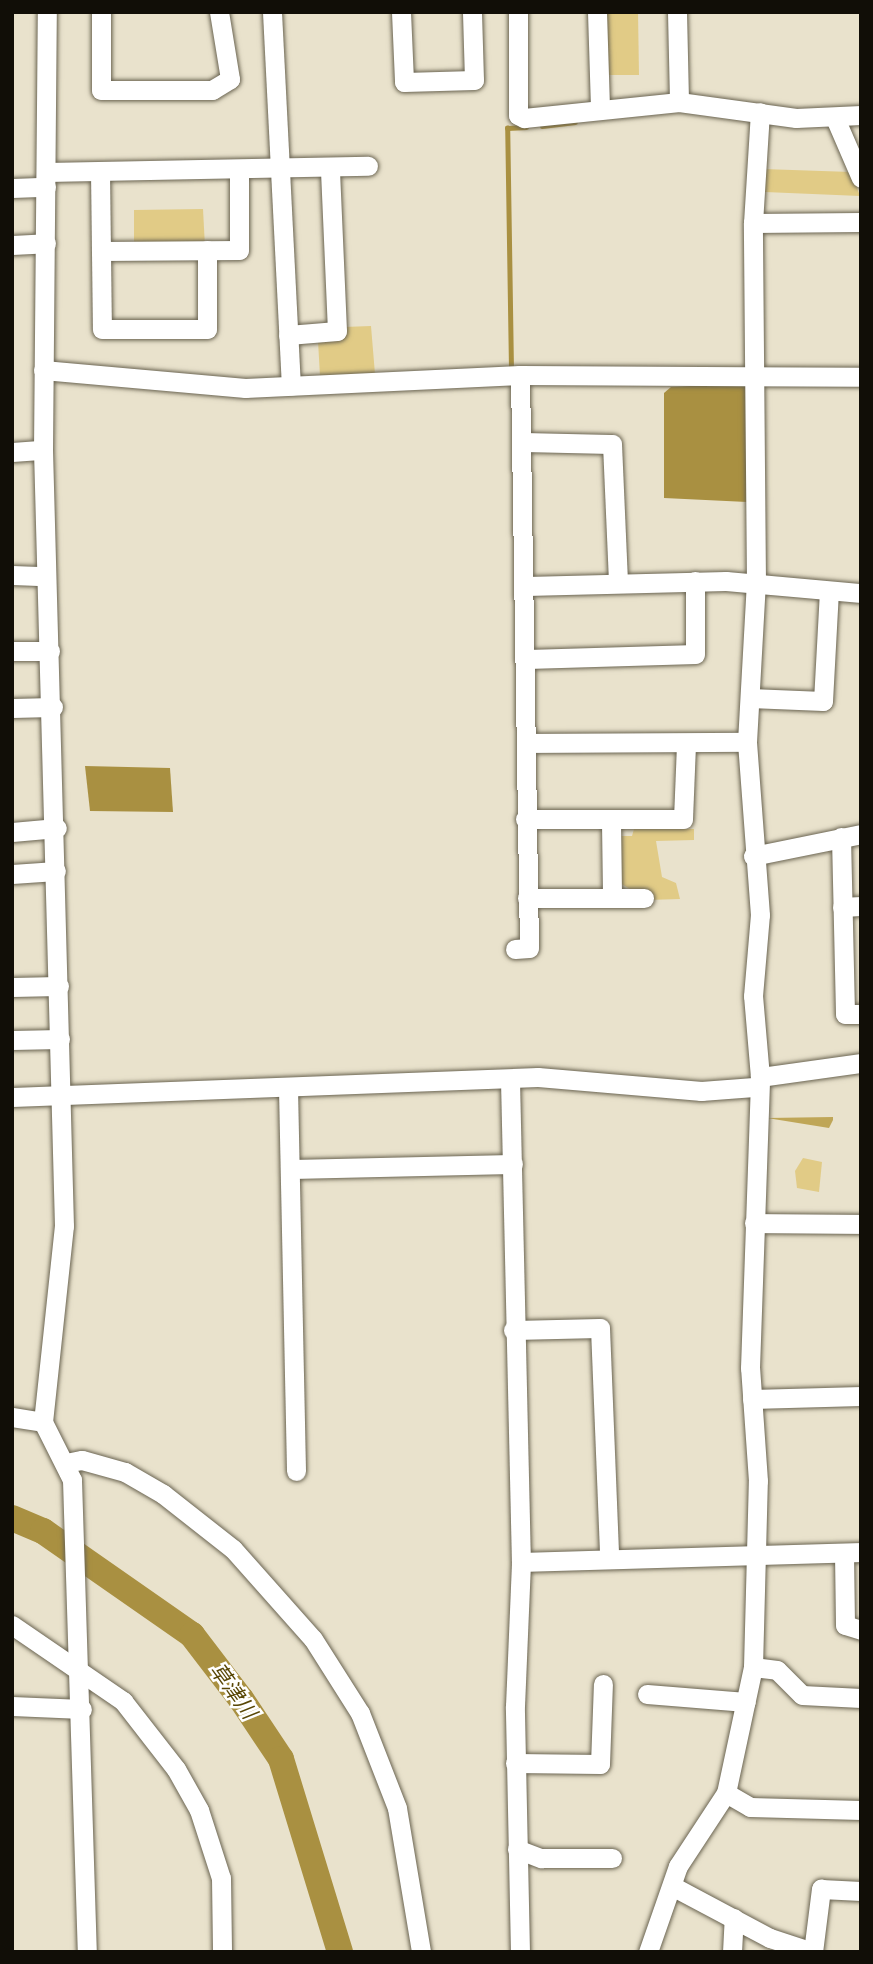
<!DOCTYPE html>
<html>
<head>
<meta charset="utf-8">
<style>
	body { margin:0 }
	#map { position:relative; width:873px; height:1964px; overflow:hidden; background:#e9e2cc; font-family:"PT Sans","Noto Sans JP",sans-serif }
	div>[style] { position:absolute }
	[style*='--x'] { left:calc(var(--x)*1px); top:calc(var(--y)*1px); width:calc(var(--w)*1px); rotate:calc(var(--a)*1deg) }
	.green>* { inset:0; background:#e1cb86 }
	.forest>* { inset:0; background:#bfa657 }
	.water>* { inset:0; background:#a99041 }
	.stream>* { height:4.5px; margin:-2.25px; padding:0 2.25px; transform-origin:2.25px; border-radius:2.25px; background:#a99041 }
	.river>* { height:26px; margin:-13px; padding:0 13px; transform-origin:13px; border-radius:13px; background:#a99041 }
	.roads { filter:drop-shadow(0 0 2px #6a6451) drop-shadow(0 0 2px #6a6451) }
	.minor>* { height:19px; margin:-9.5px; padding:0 9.5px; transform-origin:9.5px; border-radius:9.5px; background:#fff }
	span { translate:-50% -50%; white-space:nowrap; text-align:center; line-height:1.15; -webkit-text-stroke:5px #fff; paint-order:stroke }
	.water-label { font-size:21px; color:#594706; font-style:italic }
	.frame { position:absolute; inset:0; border:14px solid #110e07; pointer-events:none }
</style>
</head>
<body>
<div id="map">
	<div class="green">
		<div style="clip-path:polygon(604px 12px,638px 12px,639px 75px,606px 75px)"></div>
		<div style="clip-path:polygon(763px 169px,851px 172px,860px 196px,765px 192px)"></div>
		<div style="clip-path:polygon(203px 209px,205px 247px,134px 247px,134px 210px)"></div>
		<div style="clip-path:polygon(371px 326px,375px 374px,320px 376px,318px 341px,344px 338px,344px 327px)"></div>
		<div style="clip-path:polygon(634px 829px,694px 829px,694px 840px,656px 841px,662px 877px,676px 883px,680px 899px,648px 900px,620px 883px,620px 836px,632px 836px)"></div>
		<div style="clip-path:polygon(803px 1158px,822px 1162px,819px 1192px,797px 1188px,795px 1171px)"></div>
	</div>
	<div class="forest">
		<div style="clip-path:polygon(767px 1118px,833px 1117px,833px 1120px,829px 1128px)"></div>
	</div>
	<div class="water">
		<div style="clip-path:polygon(749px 383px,747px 502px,664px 498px,664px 393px,671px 387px)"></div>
		<div style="clip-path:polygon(85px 766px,170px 768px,173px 812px,90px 811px)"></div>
	</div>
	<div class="stream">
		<div style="--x:542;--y:126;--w:33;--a:-7"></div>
		<div style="--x:511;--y:370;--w:242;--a:-90.9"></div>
		<div style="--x:507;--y:128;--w:19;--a:-3"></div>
	</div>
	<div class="river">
		<div style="--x:12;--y:1518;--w:34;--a:23"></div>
		<div style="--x:43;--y:1531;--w:182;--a:34.9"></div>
		<div style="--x:192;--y:1635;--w:81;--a:52.6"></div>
		<div style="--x:241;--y:1699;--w:72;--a:56.3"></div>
		<div style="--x:281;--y:1759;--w:202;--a:73"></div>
	</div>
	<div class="roads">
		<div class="minor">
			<div style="--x:101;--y:12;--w:78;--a:90"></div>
			<div style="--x:101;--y:90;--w:111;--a:0"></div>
			<div style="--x:212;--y:90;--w:21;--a:-31"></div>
			<div style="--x:230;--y:79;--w:68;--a:-99.3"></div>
			<div style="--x:272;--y:12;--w:374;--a:87.1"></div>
			<div style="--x:401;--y:12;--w:70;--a:87.5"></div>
			<div style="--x:404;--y:82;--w:70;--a:-1.6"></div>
			<div style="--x:474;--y:80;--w:68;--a:-91.7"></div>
			<div style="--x:518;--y:12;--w:103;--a:90"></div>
			<div style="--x:518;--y:115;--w:7;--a:27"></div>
			<div style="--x:524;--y:118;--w:156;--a:-5.9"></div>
			<div style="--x:679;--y:102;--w:118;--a:7.8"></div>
			<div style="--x:796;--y:118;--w:65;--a:-2.6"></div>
			<div style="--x:597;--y:12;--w:96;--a:88.2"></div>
			<div style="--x:677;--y:12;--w:90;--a:88.7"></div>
			<div style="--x:835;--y:118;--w:65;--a:66.6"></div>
			<div style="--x:100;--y:171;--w:158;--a:89.3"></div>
			<div style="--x:102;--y:329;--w:105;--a:0"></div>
			<div style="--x:207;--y:329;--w:79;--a:-90"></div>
			<div style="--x:46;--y:172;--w:322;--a:-1.1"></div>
			<div style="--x:12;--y:188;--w:34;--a:-2"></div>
			<div style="--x:753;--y:223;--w:108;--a:-0.5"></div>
			<div style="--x:12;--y:245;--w:34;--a:-3"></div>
			<div style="--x:101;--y:251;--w:138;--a:-0.4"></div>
			<div style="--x:239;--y:250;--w:79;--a:-90"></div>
			<div style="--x:288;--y:335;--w:49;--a:-4.7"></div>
			<div style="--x:337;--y:331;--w:163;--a:-92.5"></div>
			<div style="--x:43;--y:370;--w:203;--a:5.1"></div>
			<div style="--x:245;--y:388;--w:275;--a:-2.7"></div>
			<div style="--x:520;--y:375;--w:341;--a:0.3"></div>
			<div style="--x:522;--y:442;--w:90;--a:1.3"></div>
			<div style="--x:612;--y:444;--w:138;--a:87.5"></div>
			<div style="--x:12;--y:452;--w:31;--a:-4"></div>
			<div style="--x:12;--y:575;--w:33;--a:2"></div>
			<div style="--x:526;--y:586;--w:200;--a:-1.4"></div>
			<div style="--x:726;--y:581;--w:136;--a:5.1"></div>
			<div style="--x:12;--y:651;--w:38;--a:0"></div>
			<div style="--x:528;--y:659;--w:167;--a:-1.7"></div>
			<div style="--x:695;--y:654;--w:73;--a:-90"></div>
			<div style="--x:750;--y:698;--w:73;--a:2.4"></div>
			<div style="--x:823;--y:701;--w:110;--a:-86.9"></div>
			<div style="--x:12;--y:708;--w:41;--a:-1.4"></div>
			<div style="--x:529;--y:743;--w:218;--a:-0.3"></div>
			<div style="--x:525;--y:819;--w:158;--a:0"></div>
			<div style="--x:683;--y:819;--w:75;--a:-87.7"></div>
			<div style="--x:611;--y:822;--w:74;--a:89.2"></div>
			<div style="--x:12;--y:832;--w:45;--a:-5.1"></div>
			<div style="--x:841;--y:837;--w:177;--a:88.7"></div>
			<div style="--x:845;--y:1014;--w:16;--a:0"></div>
			<div style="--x:753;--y:856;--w:110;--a:-11.5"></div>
			<div style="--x:12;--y:874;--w:44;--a:-3.9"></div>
			<div style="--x:527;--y:898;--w:117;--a:0"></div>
			<div style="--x:842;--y:907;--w:19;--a:-3"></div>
			<div style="--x:515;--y:949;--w:14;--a:-4"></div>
			<div style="--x:529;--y:948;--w:573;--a:-90.9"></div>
			<div style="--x:12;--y:987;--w:47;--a:-1.2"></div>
			<div style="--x:12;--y:1040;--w:48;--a:-1.2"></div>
			<div style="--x:760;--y:1077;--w:102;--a:-7.9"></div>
			<div style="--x:510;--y:1080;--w:482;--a:88.7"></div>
			<div style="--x:521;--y:1562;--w:340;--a:-1.7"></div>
			<div style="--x:288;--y:1088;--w:383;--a:88.8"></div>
			<div style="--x:12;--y:1097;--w:526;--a:-2.18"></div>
			<div style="--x:538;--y:1077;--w:164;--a:4.9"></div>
			<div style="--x:701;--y:1091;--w:53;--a:-4.3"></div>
			<div style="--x:290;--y:1169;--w:223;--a:-1.3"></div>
			<div style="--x:754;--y:1223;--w:107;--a:0.5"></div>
			<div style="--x:513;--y:1330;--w:87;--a:-1.3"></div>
			<div style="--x:600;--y:1328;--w:229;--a:87.7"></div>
			<div style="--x:752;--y:1399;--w:109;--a:-1.6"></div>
			<div style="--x:12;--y:1417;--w:31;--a:9"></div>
			<div style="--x:43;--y:1422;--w:65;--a:63.4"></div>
			<div style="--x:72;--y:1480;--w:472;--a:88.2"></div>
			<div style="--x:43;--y:1422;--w:197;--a:-83.9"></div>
			<div style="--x:64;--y:1226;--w:776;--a:-91.55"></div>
			<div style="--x:43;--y:450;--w:438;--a:-89.5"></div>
			<div style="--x:66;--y:1463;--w:16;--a:-11"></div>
			<div style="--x:82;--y:1460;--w:45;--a:15.6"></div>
			<div style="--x:125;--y:1472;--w:44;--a:30.1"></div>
			<div style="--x:163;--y:1494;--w:89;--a:38.2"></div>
			<div style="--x:233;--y:1549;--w:120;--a:48.4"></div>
			<div style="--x:313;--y:1639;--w:88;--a:57.6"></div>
			<div style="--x:360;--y:1713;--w:102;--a:68.7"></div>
			<div style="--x:397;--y:1808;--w:146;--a:80.5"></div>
			<div style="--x:844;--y:1553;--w:72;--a:89.2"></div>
			<div style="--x:845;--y:1625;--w:17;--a:17"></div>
			<div style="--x:12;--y:1625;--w:135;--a:34.4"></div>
			<div style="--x:123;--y:1701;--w:86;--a:52.1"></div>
			<div style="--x:176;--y:1769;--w:47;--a:60.7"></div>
			<div style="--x:199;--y:1810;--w:71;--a:72.1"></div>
			<div style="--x:221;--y:1878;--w:74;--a:89.2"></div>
			<div style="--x:753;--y:1667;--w:24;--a:7"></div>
			<div style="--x:777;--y:1670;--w:35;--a:45"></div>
			<div style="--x:802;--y:1695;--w:59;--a:2.9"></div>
			<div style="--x:647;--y:1694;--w:99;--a:4.6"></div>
			<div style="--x:12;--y:1706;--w:70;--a:2.5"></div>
			<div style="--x:515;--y:1763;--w:85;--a:0.7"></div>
			<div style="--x:600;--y:1764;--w:80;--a:-87.9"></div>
			<div style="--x:726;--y:1793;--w:28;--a:30"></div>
			<div style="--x:750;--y:1807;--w:111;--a:1.5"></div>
			<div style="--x:517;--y:1849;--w:26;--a:21"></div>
			<div style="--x:541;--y:1858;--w:71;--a:0"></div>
			<div style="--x:672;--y:1886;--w:111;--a:28"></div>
			<div style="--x:770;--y:1938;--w:44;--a:18.4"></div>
			<div style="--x:520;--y:1952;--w:246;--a:-91.2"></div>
			<div style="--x:515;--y:1706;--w:144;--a:-87.6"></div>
			<div style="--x:648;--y:1952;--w:91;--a:-70.8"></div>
			<div style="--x:678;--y:1866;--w:87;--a:-56.7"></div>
			<div style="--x:726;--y:1793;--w:129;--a:-77.9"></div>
			<div style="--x:753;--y:1667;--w:186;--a:-88.5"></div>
			<div style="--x:758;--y:1481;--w:113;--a:-94"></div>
			<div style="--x:750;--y:1368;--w:291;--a:-88"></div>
			<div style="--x:760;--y:1077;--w:81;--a:-94.9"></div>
			<div style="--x:753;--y:996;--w:81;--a:-85.1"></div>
			<div style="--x:760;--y:915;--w:173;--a:-94.3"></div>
			<div style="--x:747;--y:742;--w:159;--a:-86.8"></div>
			<div style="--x:756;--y:583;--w:360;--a:-90.5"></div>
			<div style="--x:753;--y:223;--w:111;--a:-86.4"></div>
			<div style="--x:732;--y:1952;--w:34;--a:-87"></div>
			<div style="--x:813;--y:1952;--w:64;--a:-82.8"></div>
			<div style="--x:821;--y:1889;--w:40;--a:2.9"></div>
		</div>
	</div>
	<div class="water-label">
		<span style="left:233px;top:1691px;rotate:54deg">草津川</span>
	</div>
	<div class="frame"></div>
</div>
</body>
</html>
